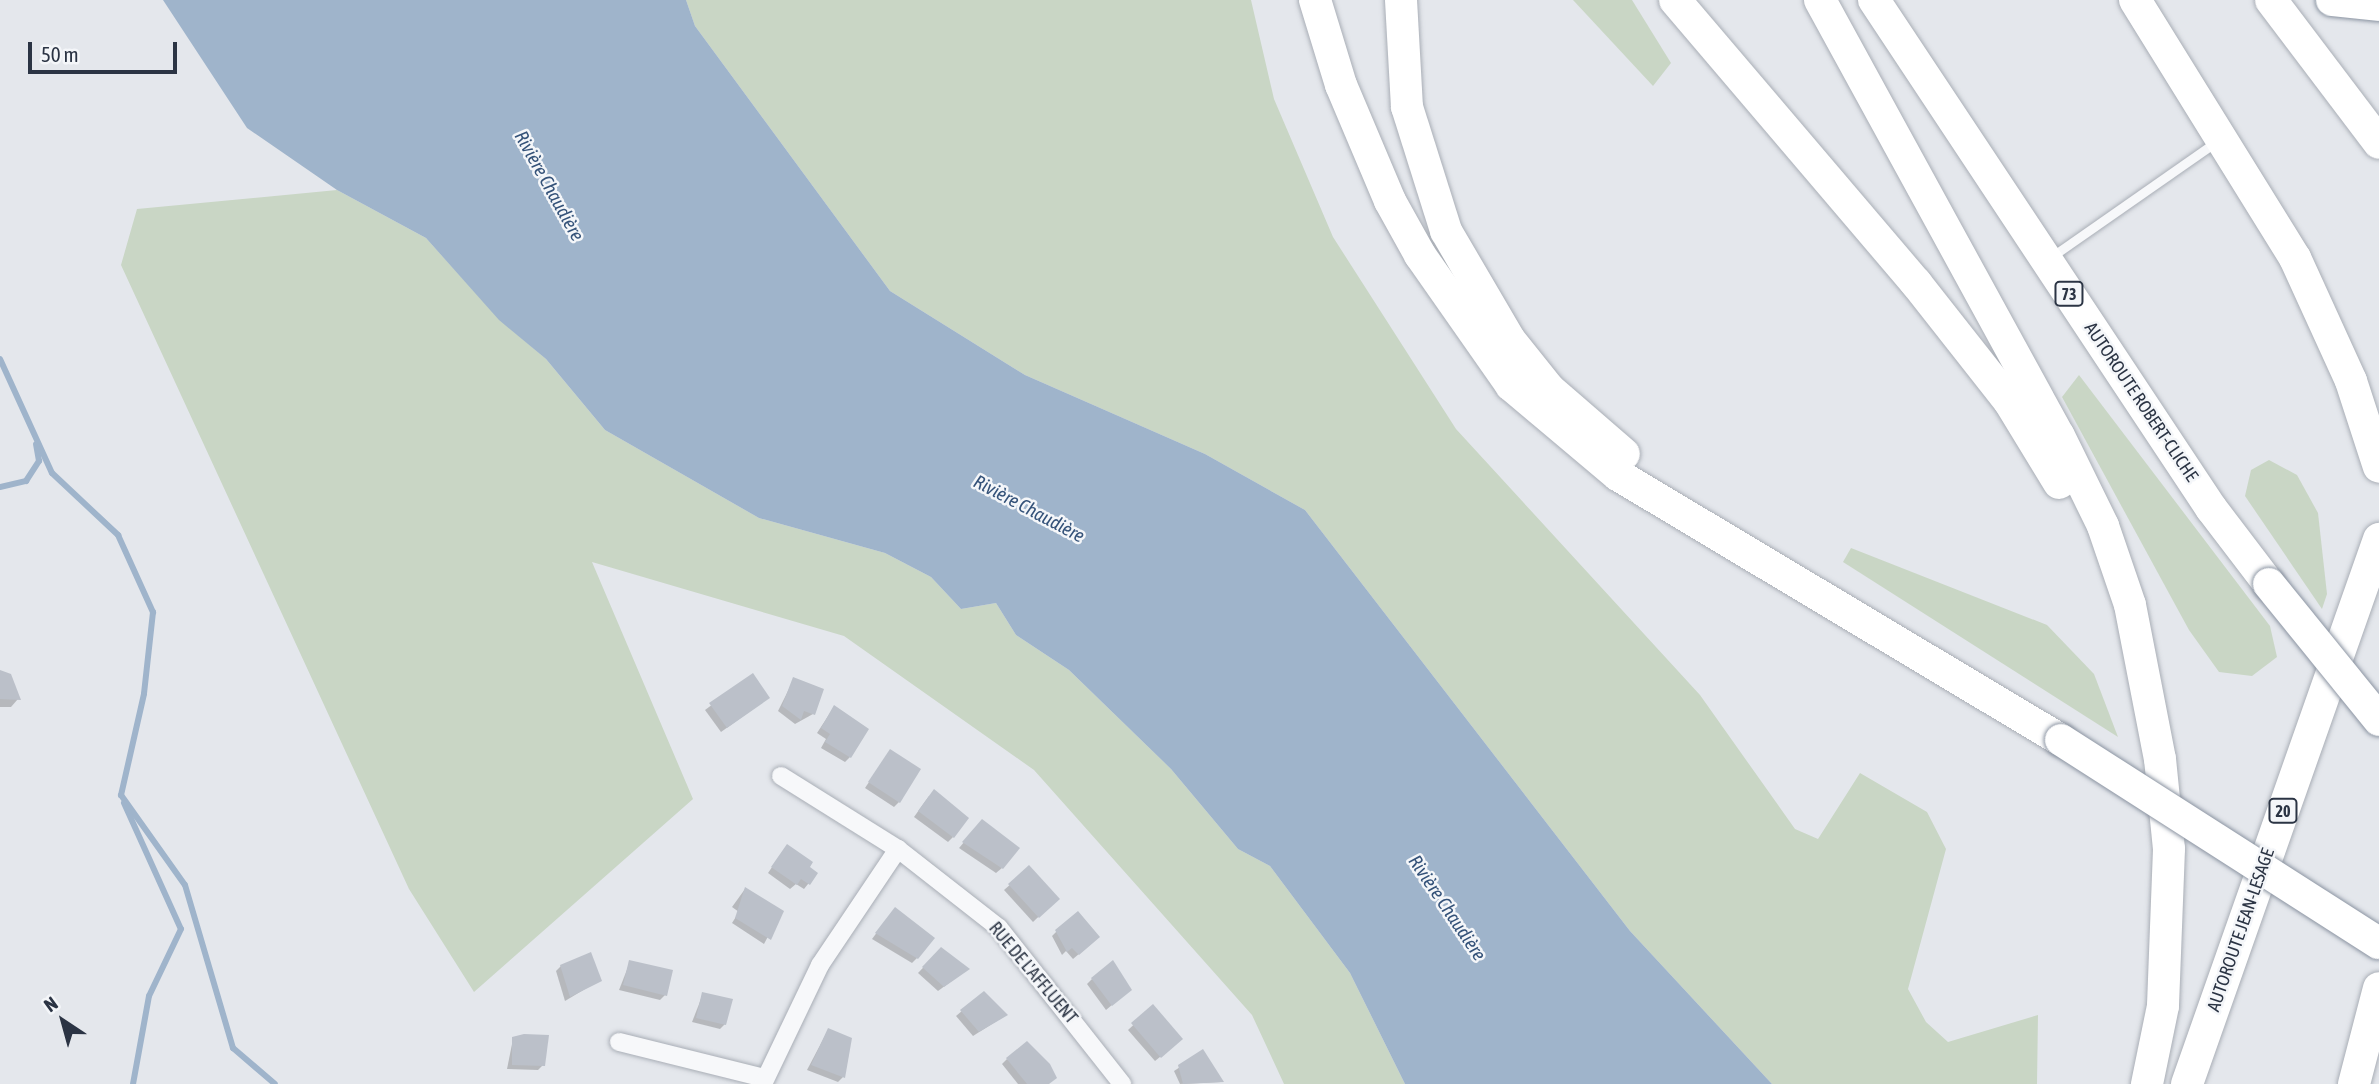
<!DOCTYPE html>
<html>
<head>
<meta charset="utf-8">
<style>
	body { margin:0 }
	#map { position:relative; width:2379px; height:1084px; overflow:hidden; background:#e4e7ec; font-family:"Asap Condensed",sans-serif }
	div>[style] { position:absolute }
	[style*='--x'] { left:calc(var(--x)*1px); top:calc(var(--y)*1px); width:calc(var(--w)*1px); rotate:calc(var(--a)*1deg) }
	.green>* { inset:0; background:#c9d6c5 }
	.water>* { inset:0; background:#9fb4cb }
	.shadow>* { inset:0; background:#0003 }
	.stream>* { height:6px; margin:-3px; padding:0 3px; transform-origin:3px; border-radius:3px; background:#9fb4cb }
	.building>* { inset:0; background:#bbc0c9 }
	.roads { filter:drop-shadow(0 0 2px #a9aeb6) drop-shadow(0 0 2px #a9aeb6) }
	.service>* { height:9px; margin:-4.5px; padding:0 4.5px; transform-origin:4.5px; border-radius:4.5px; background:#f7f8fa }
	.minor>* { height:18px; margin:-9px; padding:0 9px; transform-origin:9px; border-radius:9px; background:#f7f8fa }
	.motorway>* { height:32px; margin:-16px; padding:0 16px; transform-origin:16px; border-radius:16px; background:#fff }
	.bridges { filter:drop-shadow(0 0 2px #8b94a2) drop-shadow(0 0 2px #8b94a2) }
	.motorway-bridge>* { height:32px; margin:-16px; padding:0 16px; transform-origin:16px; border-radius:16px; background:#fff }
	span { translate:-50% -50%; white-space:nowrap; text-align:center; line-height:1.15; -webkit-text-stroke:5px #f4f6f9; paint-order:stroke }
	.shield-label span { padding:2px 5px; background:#f4f6f9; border:2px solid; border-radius:5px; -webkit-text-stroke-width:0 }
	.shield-label { font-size:16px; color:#2b3444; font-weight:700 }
	.street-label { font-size:18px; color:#2b3444 }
	.water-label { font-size:19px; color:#345279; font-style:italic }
	.north { position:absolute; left:28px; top:986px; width:70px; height:70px; -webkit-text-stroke:5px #f4f6f9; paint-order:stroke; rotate:324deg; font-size:19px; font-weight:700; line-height:28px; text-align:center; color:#2b3444 }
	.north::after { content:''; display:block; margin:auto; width:24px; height:32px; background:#2b3444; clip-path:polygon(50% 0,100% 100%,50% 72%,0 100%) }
	.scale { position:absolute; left:28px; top:42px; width:149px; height:32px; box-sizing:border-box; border:4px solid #2b3444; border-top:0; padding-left:9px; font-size:21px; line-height:24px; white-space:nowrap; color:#2b3444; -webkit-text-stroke:5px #f4f6f9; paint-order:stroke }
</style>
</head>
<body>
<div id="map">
	<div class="green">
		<div style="clip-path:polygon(686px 0,1251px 0,1274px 99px,1333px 237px,1456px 429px,1700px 695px,1795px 829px,1818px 839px,1860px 773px,1927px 812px,1946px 849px,1908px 989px,1926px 1022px,1948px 1042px,2038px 1015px,2037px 1084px,1772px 1084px,1630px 931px,1305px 510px,1205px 454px,1025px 375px,890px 291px,695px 26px)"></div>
		<div style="clip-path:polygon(1573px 0,1632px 0,1671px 63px,1653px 86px)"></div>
		<div style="clip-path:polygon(337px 190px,426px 238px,499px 319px,546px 359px,605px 430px,759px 518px,885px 553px,931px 577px,961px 609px,996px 603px,1016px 635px,1069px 670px,1171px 769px,1238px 849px,1270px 866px,1350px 973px,1405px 1084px,1284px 1084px,1252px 1015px,1034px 770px,844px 636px,592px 562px,693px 799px,474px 992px,409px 889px,121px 265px,137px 209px)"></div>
		<div style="clip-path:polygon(2079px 375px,2270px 626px,2277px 657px,2252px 676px,2219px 672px,2189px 630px,2062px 397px)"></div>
		<div style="clip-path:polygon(2269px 460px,2297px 475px,2318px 513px,2327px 594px,2322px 609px,2245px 496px,2251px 470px)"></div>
		<div style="clip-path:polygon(1851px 548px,2047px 625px,2094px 674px,2118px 737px,1843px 562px)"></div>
	</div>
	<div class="water">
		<div style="clip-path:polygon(163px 0,686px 0,695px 26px,890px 291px,1025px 375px,1205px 454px,1305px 510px,1630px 931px,1772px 1084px,1405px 1084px,1350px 973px,1270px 866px,1238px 849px,1171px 769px,1069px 670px,1016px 635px,996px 603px,961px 609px,931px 577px,885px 553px,759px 518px,605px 430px,546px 359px,499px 320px,426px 238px,337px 190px,247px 128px)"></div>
	</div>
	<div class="shadow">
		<div style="clip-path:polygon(0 674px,18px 699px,11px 707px,0 707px)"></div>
		<div style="clip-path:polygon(752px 675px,763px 702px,721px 732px,705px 710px)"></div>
		<div style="clip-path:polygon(794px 679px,813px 714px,795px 724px,778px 711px)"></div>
		<div style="clip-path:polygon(834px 707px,850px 757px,845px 762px,821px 748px,826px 739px,817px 733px)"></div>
		<div style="clip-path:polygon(890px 751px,899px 802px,894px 807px,865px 788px)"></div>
		<div style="clip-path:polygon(929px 796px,953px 837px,948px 842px,914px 817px)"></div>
		<div style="clip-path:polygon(978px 826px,1002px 868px,996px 873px,959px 848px)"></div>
		<div style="clip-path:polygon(783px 851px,816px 874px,804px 889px,796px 884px,790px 889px,768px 873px)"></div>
		<div style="clip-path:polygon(1029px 868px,1057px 899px,1033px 922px,1004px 890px)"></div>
		<div style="clip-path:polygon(745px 889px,781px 912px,764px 944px,732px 923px,739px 912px,732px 907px)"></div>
		<div style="clip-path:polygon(890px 915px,917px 958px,912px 963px,872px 939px)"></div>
		<div style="clip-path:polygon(1057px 931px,1093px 942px,1073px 959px,1066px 951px,1062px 955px,1052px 936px)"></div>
		<div style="clip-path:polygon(941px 949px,968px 969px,938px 991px,918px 973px)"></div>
		<div style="clip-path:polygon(630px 962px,665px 995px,660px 1000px,619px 990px)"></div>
		<div style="clip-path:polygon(561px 966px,600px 980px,565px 1001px,556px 971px)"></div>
		<div style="clip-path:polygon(1092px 979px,1125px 994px,1106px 1010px,1087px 984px)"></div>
		<div style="clip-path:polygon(983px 993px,1006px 1015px,973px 1036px,956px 1016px)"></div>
		<div style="clip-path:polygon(703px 994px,725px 1024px,720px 1029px,692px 1022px)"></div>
		<div style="clip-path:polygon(1153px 1007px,1176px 1044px,1155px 1061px,1128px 1030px)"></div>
		<div style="clip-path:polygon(828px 1030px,843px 1077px,838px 1082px,807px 1070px)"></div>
		<div style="clip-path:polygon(513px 1039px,543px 1065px,538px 1070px,507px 1069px)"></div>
		<div style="clip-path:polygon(1203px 1052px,1221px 1082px,1180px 1084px,1174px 1071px)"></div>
		<div style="clip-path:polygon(1007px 1059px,1048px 1084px,1018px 1084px,1002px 1064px)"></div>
	</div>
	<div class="stream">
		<div style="--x:0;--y:359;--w:125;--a:65.5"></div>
		<div style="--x:52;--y:473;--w:91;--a:43.2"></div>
		<div style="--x:118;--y:535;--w:85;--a:65.6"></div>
		<div style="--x:153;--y:612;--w:82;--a:96.3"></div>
		<div style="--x:144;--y:694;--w:104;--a:102.8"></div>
		<div style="--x:121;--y:795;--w:110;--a:54.6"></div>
		<div style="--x:185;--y:885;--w:170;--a:73.6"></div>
		<div style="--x:233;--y:1048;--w:55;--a:40.6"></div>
		<div style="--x:0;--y:487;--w:27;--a:-13"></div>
		<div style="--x:26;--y:481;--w:24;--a:-57"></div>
		<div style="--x:39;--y:461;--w:17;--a:-100"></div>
		<div style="--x:124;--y:803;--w:138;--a:65.7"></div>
		<div style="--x:181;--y:929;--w:74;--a:115.5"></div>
		<div style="--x:149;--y:996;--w:89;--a:100.3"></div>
	</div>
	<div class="building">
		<div style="clip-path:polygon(0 670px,11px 674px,21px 700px,0 699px)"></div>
		<div style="clip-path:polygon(753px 673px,770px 698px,727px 728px,709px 703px)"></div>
		<div style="clip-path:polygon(793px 677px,824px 689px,815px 715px,804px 711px,801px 720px,782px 706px)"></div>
		<div style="clip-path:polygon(834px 705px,869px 729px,851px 758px,825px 742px,830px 734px,821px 728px)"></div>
		<div style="clip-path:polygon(890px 749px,921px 769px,900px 803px,868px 782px)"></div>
		<div style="clip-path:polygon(934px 789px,969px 818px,954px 838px,918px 811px)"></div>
		<div style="clip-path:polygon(982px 819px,1020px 848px,1003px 869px,962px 842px)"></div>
		<div style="clip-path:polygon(787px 844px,813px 862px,810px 867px,818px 873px,810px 885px,801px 879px,797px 885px,771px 867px)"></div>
		<div style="clip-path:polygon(1029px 865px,1060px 899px,1039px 918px,1008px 884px)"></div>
		<div style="clip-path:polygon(745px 887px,784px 911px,771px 940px,735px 918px)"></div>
		<div style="clip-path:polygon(895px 907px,935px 938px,918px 959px,875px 933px)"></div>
		<div style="clip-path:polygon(1078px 911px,1100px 937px,1079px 955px,1072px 948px,1067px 952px,1055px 930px)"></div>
		<div style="clip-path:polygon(941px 947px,970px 969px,944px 987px,922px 967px)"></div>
		<div style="clip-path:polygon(591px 952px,602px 981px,570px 997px,560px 965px)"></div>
		<div style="clip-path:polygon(629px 960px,673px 970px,667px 996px,623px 985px)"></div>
		<div style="clip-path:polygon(1113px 960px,1132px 990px,1112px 1006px,1091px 978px)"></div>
		<div style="clip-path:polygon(984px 991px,1008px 1015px,979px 1032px,960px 1010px)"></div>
		<div style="clip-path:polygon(702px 992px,733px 999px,726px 1025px,696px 1018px)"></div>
		<div style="clip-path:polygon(1153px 1004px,1183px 1039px,1161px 1058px,1131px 1023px)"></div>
		<div style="clip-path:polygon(828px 1028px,852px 1038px,845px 1078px,811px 1065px)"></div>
		<div style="clip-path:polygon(524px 1034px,549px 1035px,545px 1066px,512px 1065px,512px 1037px)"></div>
		<div style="clip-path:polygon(1027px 1041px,1050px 1064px,1057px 1078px,1049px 1084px,1027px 1084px,1006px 1058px)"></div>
		<div style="clip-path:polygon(1203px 1049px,1224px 1082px,1183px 1084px,1178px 1065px)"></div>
	</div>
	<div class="roads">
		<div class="service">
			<div style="--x:2051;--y:257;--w:203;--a:-34.9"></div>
		</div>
		<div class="minor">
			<div style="--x:781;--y:776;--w:138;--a:32"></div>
			<div style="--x:619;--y:1042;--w:149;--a:13.9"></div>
			<div style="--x:763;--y:1084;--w:132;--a:-64.4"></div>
			<div style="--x:820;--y:965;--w:140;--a:-56.1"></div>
			<div style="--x:898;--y:849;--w:128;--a:38"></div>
			<div style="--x:999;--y:928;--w:199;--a:51.7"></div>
		</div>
		<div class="motorway">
			<div style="--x:1315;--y:0;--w:89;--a:73"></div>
			<div style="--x:1341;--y:85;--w:126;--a:67.1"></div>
			<div style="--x:1390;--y:201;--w:62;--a:60.9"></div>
			<div style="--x:1420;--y:255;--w:159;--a:55"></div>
			<div style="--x:1511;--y:385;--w:140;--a:40.1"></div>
			<div style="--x:1618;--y:475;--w:516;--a:30.89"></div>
			<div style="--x:1401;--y:0;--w:107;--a:86.8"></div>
			<div style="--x:1407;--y:107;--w:130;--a:72.5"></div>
			<div style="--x:1446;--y:231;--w:125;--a:59.7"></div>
			<div style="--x:1509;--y:339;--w:64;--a:51.3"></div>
			<div style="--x:1549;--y:389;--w:99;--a:40.9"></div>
			<div style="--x:1675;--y:0;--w:372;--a:49.6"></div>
			<div style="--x:1916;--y:283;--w:150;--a:51.8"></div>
			<div style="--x:2009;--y:401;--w:96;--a:58.6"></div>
			<div style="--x:1820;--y:0;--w:497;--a:61.3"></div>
			<div style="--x:2059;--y:436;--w:100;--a:63.9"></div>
			<div style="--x:2103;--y:526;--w:83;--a:71.1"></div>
			<div style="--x:2130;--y:605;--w:157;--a:79"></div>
			<div style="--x:2160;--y:759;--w:90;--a:84.3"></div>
			<div style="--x:2169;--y:849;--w:157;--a:92.2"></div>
			<div style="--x:2163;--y:1006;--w:80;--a:101.6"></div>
			<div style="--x:1874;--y:0;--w:610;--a:56.44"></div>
			<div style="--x:2211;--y:508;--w:96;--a:52.7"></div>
			<div style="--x:2135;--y:0;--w:304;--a:58.2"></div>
			<div style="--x:2295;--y:258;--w:135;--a:65.5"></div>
			<div style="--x:2351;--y:381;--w:90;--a:72"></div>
			<div style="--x:2271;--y:0;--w:179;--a:52.9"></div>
			<div style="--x:2187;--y:1084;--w:578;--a:-70.59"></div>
			<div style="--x:2354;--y:1084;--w:99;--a:-75.4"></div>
		</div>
	</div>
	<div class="bridges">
		<div class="motorway-bridge">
			<div style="--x:2332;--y:0;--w:47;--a:6.1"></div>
			<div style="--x:2269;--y:584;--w:175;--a:51"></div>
			<div style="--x:2061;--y:740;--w:377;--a:32.6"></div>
		</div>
	</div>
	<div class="shield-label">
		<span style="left:2069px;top:294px">73</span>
		<span style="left:2283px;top:811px">20</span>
	</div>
	<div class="street-label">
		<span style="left:2141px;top:402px;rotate:56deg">AUTOROUTE ROBERT-CLICHE</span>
		<span style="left:2241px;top:930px;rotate:-71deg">AUTOROUTE JEAN-LESAGE</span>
		<span style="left:1033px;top:973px;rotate:50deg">RUE DE L'AFFLUENT</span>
	</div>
	<div class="water-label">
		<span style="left:549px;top:186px;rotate:61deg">Rivière Chaudière</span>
		<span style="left:1029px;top:509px;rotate:28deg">Rivière Chaudière</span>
		<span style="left:1447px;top:908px;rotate:56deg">Rivière Chaudière</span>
	</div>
	<div class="north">N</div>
	<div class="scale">50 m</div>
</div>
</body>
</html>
